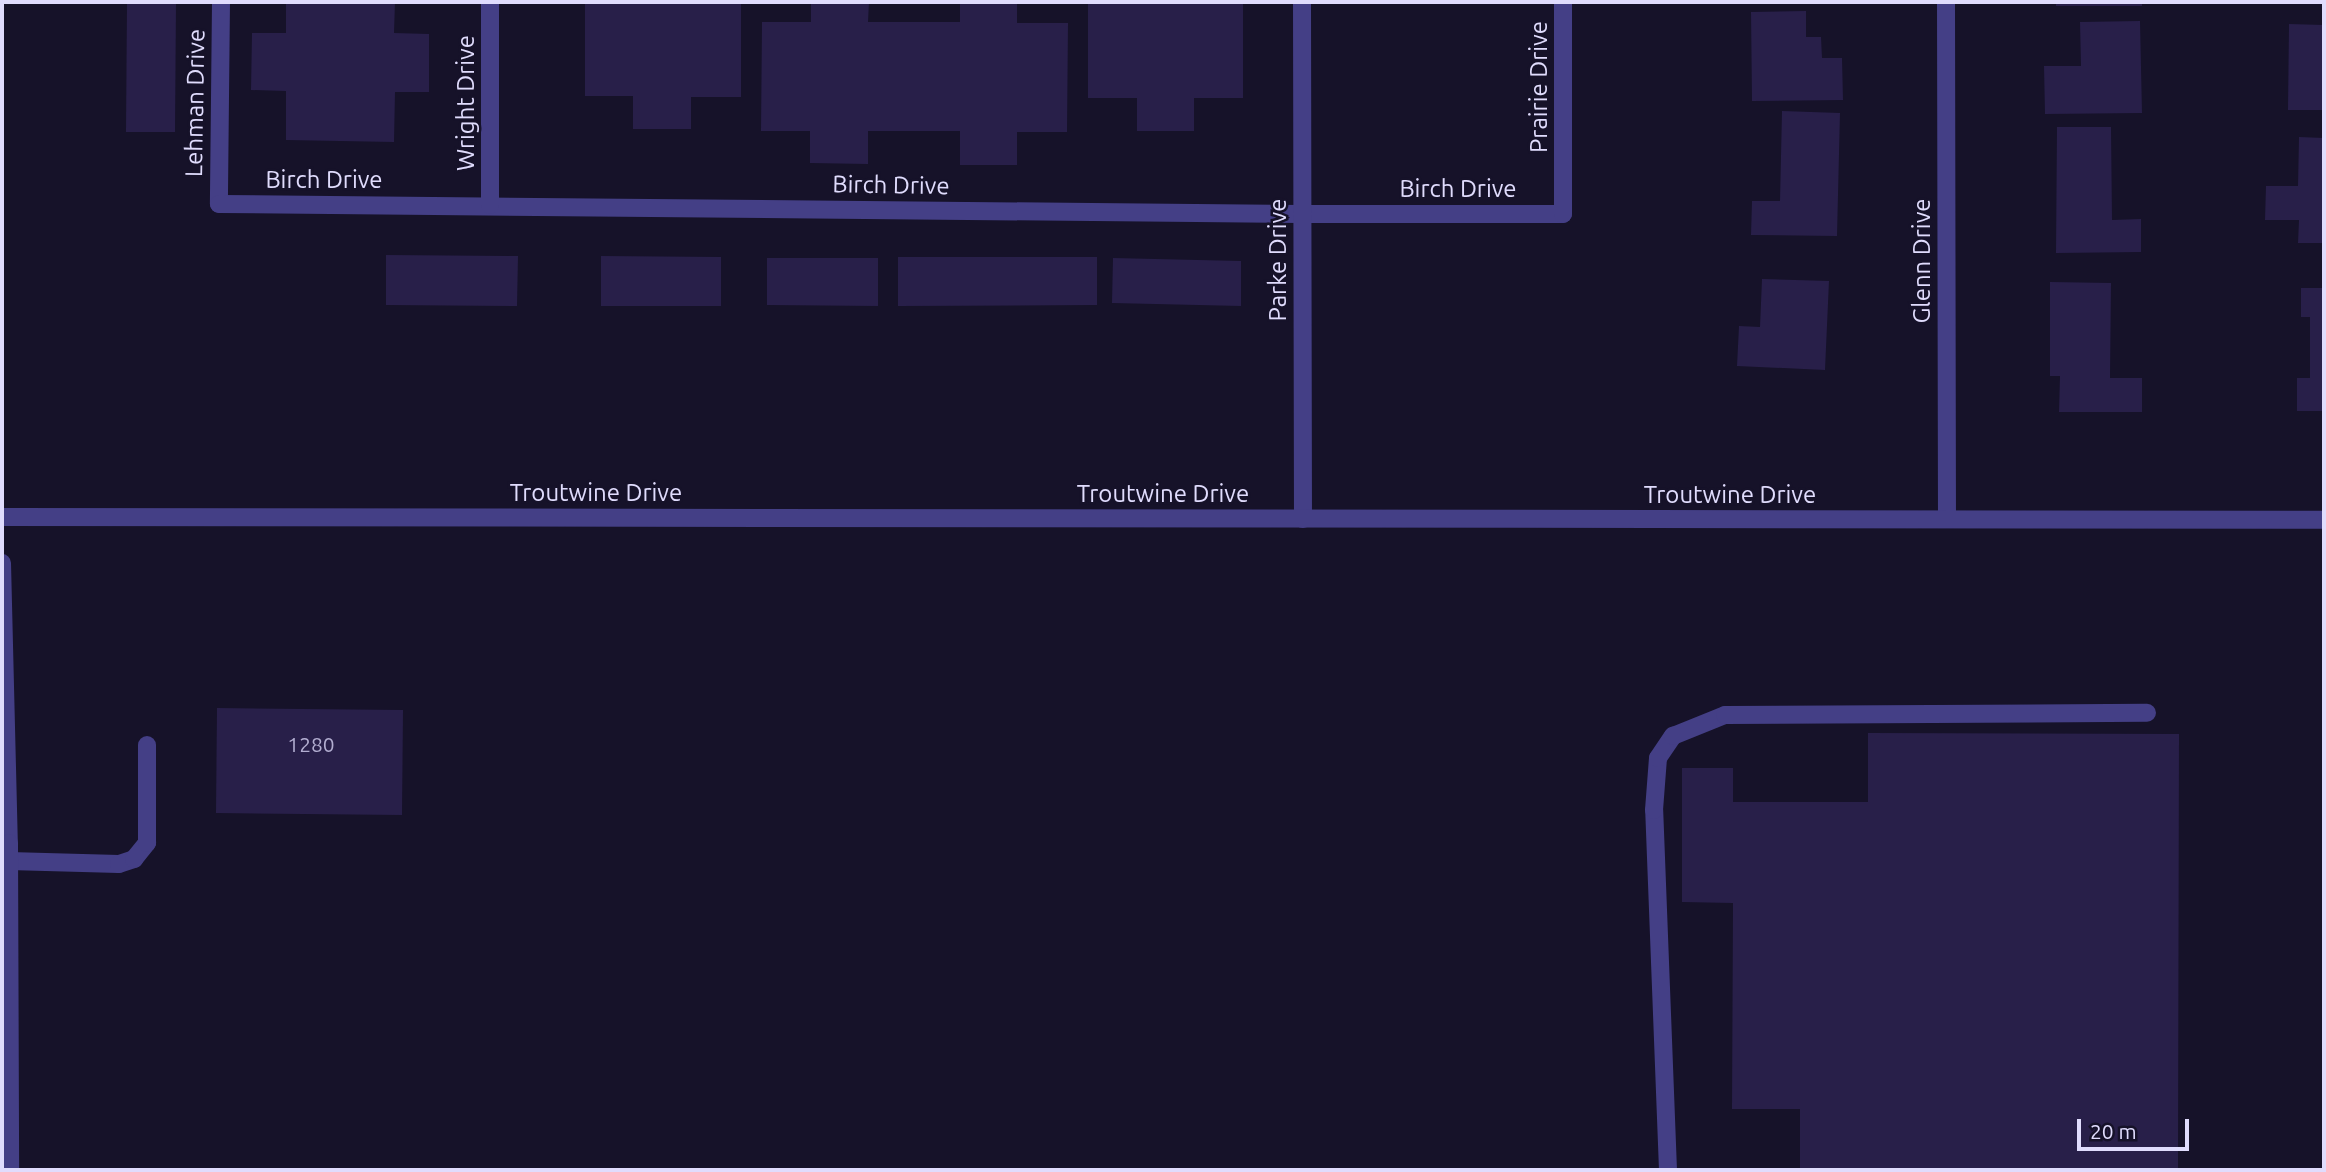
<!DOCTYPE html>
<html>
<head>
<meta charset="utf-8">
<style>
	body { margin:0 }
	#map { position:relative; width:2326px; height:1172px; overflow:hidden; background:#161229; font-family:Ubuntu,sans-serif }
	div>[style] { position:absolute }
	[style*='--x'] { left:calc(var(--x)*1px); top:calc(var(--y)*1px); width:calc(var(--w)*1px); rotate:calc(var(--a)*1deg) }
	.building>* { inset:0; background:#281f49 }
	.service>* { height:18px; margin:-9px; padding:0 9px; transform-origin:9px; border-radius:9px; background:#443f86 }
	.minor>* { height:18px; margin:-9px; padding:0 9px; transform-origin:9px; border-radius:9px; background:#443f86 }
	.tertiary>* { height:18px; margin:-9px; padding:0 9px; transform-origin:9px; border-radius:9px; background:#443f86 }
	span { translate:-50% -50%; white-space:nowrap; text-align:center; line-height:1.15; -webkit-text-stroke:5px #161229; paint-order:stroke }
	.number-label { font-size:21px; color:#b2add0 }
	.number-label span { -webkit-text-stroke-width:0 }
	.street-label { font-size:24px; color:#e0dcfd }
	.frame { position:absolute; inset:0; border:4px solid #e0dcfd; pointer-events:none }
	.scale { position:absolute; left:2077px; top:1119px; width:112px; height:32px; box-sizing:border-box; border:4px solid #e0dcfd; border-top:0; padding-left:9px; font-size:21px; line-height:24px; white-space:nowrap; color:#e0dcfd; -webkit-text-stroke:5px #161229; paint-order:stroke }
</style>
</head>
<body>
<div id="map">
	<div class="building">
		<div style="clip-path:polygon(127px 2px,176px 2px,175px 132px,126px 132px)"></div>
		<div style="clip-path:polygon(286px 2px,395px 2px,394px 33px,429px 34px,429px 92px,395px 92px,394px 142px,286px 140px,286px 91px,251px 90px,252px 33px,286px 33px)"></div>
		<div style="clip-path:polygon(585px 2px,741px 2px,741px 97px,691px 97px,691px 129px,633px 129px,633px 96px,585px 96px)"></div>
		<div style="clip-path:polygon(811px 2px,869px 2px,868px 22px,960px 22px,960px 2px,1017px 2px,1017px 23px,1068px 23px,1067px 132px,1017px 132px,1017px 165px,960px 165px,960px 131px,868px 131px,868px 164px,810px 163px,810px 131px,761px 131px,762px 22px,811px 22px)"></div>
		<div style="clip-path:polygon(1088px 2px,1243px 2px,1243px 98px,1194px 98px,1194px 131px,1137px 131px,1137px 98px,1088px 98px)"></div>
		<div style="clip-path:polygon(2056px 2px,2142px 2px,2142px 6px,2056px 6px)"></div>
		<div style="clip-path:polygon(1806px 11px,1806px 37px,1821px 37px,1822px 58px,1842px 58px,1843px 100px,1752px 101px,1751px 12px)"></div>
		<div style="clip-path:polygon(2140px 21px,2142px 113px,2045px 114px,2044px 66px,2081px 66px,2080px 22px)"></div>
		<div style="clip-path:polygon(2289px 24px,2324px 25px,2324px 110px,2288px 110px)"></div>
		<div style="clip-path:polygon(1782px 111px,1840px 113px,1837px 236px,1751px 235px,1752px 201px,1780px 201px)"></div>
		<div style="clip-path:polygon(2057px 127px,2111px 127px,2112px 220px,2141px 219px,2141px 252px,2056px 253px)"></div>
		<div style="clip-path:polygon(2299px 137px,2324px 138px,2324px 243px,2298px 243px,2299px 220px,2265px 220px,2266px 186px,2298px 186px)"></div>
		<div style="clip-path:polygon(386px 255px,518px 256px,517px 306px,386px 305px)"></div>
		<div style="clip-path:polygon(601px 256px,721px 257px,721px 306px,601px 306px)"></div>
		<div style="clip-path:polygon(898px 257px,1097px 257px,1097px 305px,898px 306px)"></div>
		<div style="clip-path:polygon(767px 258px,878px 258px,878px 306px,767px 305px)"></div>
		<div style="clip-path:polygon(1113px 258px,1241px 261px,1241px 306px,1112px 303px)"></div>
		<div style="clip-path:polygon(1762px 279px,1829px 281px,1825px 370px,1737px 366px,1739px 326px,1760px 327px)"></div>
		<div style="clip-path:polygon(2050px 282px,2111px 283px,2110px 378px,2142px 378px,2142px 412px,2059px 412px,2060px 376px,2050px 376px)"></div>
		<div style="clip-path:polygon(2301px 288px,2324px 288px,2324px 411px,2297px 411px,2297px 378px,2310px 378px,2310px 317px,2301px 317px)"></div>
		<div style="clip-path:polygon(217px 708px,403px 710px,402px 815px,216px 813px)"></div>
		<div style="clip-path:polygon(1868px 733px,2179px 734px,2178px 1170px,1800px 1170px,1800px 1109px,1732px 1109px,1733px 903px,1682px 902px,1682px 768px,1733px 768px,1733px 802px,1868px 802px)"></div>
	</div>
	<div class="service">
		<div style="--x:9;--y:861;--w:110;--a:1.6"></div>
		<div style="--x:119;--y:864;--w:16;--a:-18"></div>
		<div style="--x:134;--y:859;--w:21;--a:-51"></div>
		<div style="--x:147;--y:843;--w:98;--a:-90"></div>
		<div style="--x:1668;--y:1170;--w:360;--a:-92.2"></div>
		<div style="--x:1654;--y:810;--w:52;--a:-85.6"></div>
		<div style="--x:1658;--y:758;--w:27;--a:-56"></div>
		<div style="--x:1673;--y:736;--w:56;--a:-22"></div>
		<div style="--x:1725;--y:715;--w:422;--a:-0.3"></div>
	</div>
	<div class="minor">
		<div style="--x:221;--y:2;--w:202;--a:90.6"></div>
		<div style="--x:219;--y:204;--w:1084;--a:0.53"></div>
		<div style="--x:1303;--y:214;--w:260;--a:0"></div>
		<div style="--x:1563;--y:214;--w:212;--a:-90"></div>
		<div style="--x:1302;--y:2;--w:517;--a:89.89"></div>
		<div style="--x:1946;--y:2;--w:517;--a:89.89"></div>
		<div style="--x:490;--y:205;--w:203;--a:-90"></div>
		<div style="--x:2;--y:517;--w:2322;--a:0.07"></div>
	</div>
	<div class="tertiary">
		<div style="--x:2;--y:563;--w:280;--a:88.6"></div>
		<div style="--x:9;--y:843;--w:327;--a:89.8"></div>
	</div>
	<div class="number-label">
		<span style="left:311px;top:744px">1280</span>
	</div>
	<div class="street-label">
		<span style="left:1539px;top:87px;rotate:-90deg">Prairie Drive</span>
		<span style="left:195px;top:103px;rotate:-89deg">Lehman Drive</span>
		<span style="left:466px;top:103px;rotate:-90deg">Wright Drive</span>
		<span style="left:324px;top:180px">Birch Drive</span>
		<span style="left:891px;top:185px;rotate:1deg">Birch Drive</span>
		<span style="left:1458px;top:189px">Birch Drive</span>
		<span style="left:1278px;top:260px;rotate:-90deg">Parke Drive</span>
		<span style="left:1922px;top:261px;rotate:-90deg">Glenn Drive</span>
		<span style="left:596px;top:493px">Troutwine Drive</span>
		<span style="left:1163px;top:494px">Troutwine Drive</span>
		<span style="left:1730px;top:495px">Troutwine Drive</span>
	</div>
	<div class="frame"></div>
	<div class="scale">20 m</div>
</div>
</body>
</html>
